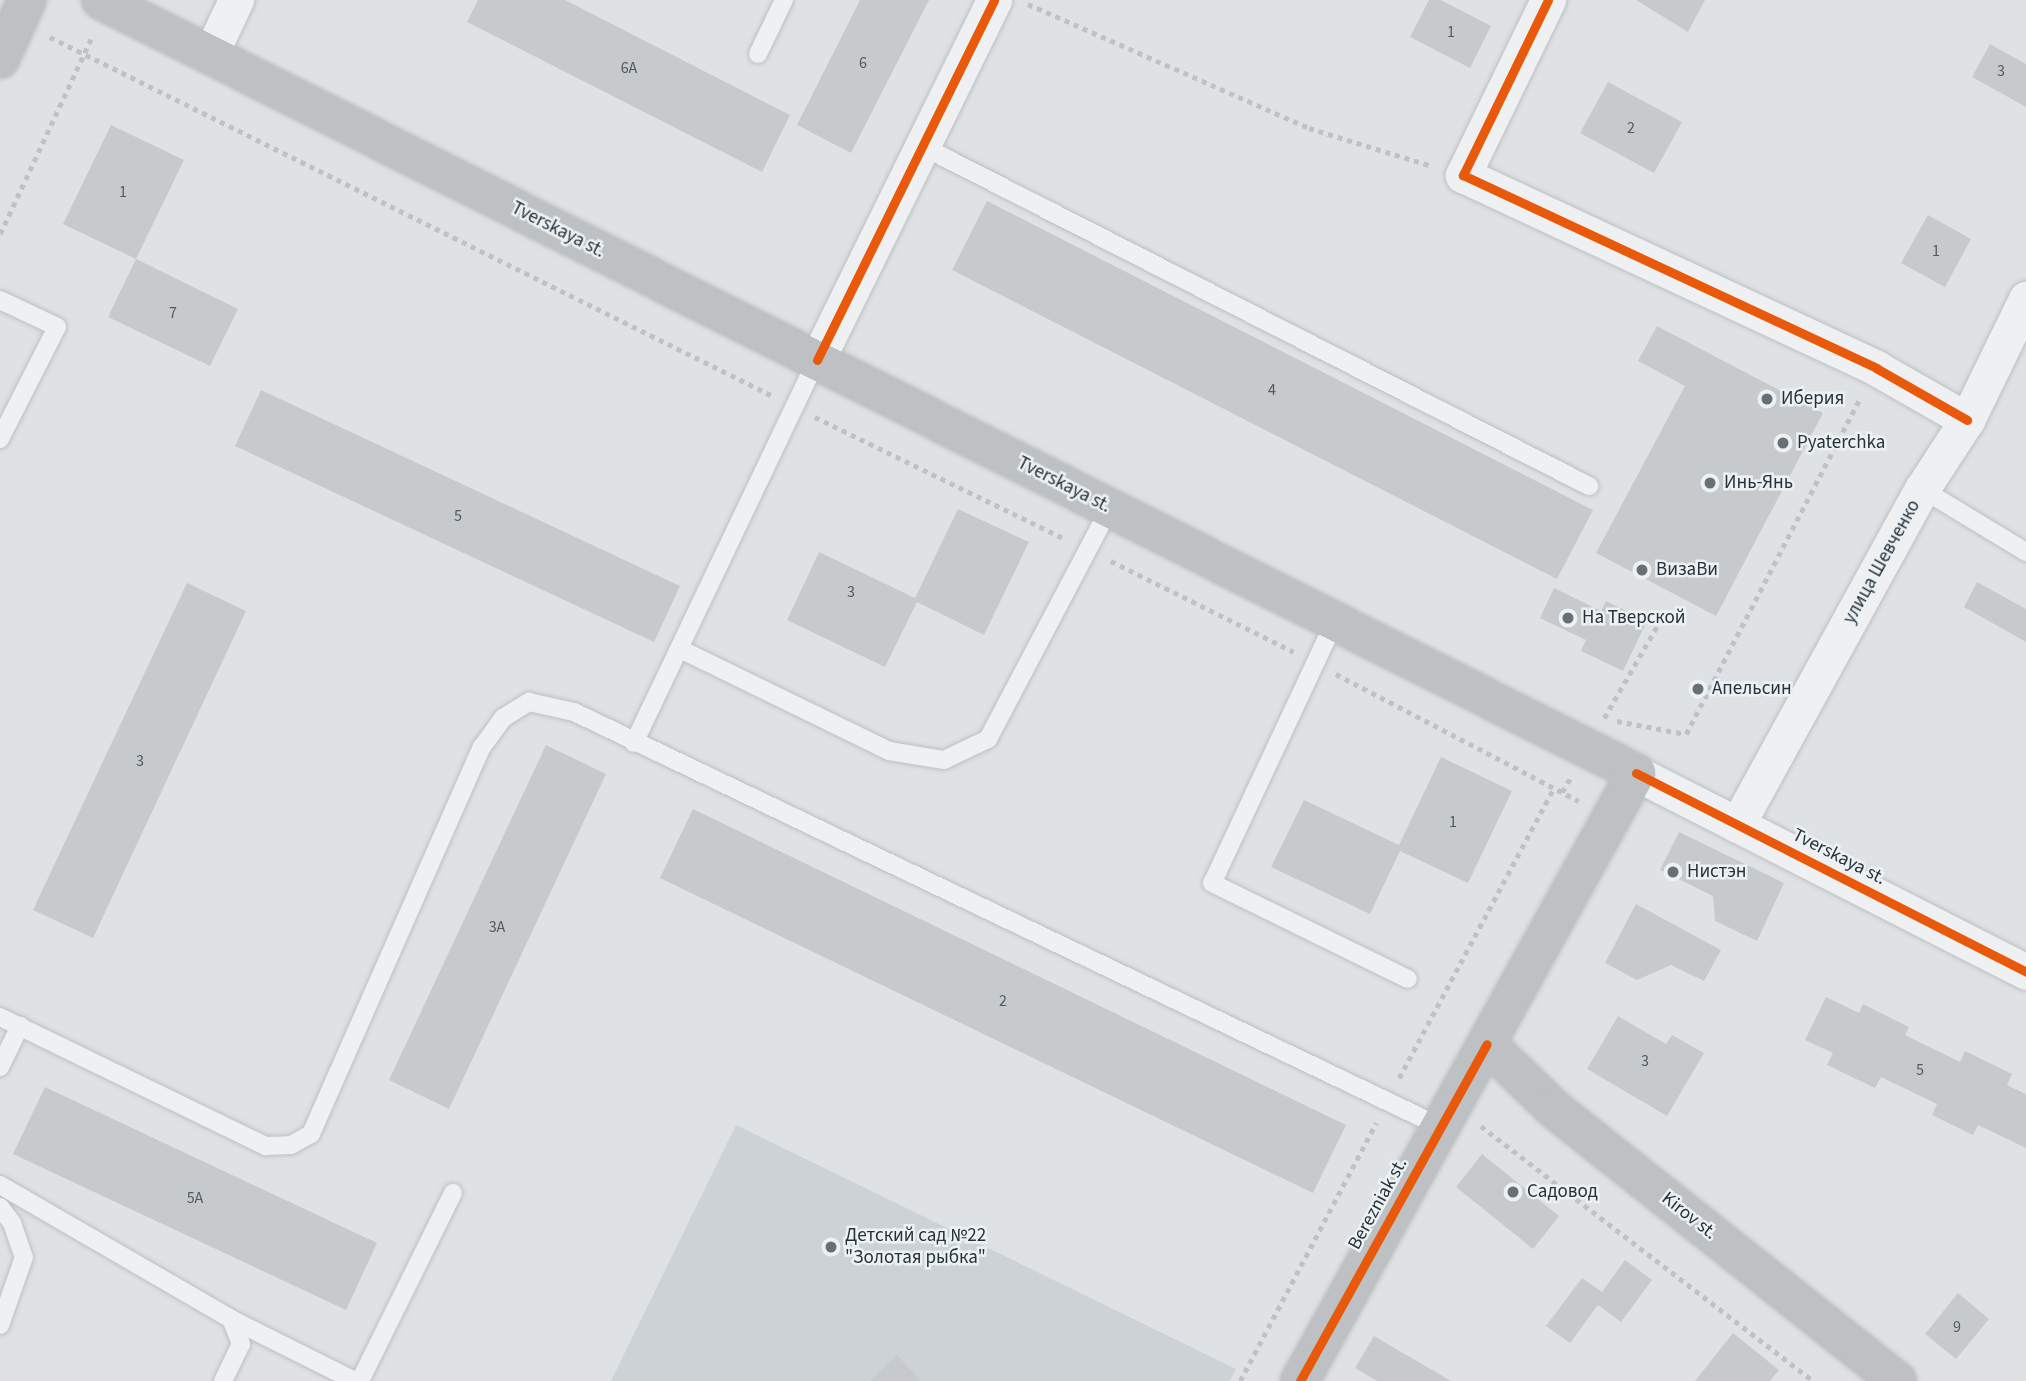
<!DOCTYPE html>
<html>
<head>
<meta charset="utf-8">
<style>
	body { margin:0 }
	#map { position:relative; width:2026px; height:1381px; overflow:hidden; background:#dfe2e4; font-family:"Source Sans 3",sans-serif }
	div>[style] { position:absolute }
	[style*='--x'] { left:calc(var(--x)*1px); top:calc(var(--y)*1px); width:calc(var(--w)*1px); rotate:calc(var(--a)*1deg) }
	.built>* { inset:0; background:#cdd2d7 }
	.building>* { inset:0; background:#c7cacc }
	.path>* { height:4.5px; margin-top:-2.25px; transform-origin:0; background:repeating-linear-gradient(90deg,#bec2c4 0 5px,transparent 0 10px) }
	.roads { filter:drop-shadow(0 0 2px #bdc0c2) drop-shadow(0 0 2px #bdc0c2) }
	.lane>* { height:18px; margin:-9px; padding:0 9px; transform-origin:9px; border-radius:9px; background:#eef0f1 }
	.street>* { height:35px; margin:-17.5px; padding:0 17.5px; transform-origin:17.5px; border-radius:17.5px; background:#eef0f1 }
	.secondary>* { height:38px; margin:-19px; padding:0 19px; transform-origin:19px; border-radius:19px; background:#bdc1c4 }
	.cycleway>* { height:9px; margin:-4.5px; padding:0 4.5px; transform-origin:4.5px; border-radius:4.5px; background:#e8590c }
	.dots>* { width:19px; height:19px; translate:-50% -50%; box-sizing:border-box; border:4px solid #ecf1f4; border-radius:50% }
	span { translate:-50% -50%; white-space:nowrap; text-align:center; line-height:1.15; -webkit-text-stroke:5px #ecf1f4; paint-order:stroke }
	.number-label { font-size:16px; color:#505a61 }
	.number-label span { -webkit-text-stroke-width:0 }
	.street-label { font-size:19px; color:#27333c }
	.poi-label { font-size:19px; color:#27333c }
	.left { translate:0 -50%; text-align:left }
</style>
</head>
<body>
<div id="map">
	<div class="built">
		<div style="clip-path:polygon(736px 1125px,1236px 1369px,1230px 1381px,611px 1381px)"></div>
	</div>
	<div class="building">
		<div style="clip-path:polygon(478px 0,565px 0,790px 115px,762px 172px,467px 22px)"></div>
		<div style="clip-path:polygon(860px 0,929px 0,851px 153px,797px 125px)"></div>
		<div style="clip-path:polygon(1429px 0,1441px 0,1491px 26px,1470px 68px,1410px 37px)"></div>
		<div style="clip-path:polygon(1636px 0,1705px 0,1688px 32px)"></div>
		<div style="clip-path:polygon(1990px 44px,2026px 64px,2026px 107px,1972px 77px)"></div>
		<div style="clip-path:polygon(1608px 82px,1682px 122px,1654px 173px,1580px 133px)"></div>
		<div style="clip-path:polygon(111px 125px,184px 160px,136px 259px,63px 224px)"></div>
		<div style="clip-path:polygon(987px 201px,1593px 510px,1557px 579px,952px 270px)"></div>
		<div style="clip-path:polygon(1928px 215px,1971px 239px,1945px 287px,1901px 263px)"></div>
		<div style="clip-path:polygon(136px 259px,238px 309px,210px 366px,108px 317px)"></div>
		<div style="clip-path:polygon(1657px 326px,1823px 413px,1716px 616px,1596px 553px,1685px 386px,1638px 361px)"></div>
		<div style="clip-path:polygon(261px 390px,680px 586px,654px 642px,235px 446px)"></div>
		<div style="clip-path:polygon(958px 509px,1029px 542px,984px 635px,917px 602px,885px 667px,787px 620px,819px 552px,915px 598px)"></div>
		<div style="clip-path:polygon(1977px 582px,2026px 609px,2026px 642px,1964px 607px)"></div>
		<div style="clip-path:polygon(187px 583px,246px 611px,93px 938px,33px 910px)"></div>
		<div style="clip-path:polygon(1554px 588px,1601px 611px,1606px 601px,1647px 621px,1623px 671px,1581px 651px,1586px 640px,1540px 618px)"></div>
		<div style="clip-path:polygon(546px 745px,606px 774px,449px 1109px,389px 1080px)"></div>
		<div style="clip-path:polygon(1441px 757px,1512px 791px,1468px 883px,1400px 851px,1370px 914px,1271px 867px,1304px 800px,1399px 845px)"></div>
		<div style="clip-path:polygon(693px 809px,1346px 1125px,1313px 1193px,660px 878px)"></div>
		<div style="clip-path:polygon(1679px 832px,1784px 883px,1757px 941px,1715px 921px,1713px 896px,1660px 870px)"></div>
		<div style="clip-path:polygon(1636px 904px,1721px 950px,1704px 981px,1671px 965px,1637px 980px,1605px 963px)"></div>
		<div style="clip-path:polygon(1826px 997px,1859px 1013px,1863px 1004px,1909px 1027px,1905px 1035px,1960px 1062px,1965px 1051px,2012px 1074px,2007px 1085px,2026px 1094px,2026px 1148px,1978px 1125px,1973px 1135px,1932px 1115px,1937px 1104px,1881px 1077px,1875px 1088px,1827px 1065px,1833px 1053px,1805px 1040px)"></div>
		<div style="clip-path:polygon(1618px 1016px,1666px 1044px,1672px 1035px,1704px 1053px,1667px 1116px,1587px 1069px)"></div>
		<div style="clip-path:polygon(45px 1087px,377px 1243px,346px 1310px,13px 1154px)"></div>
		<div style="clip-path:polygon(1482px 1154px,1559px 1216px,1533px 1249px,1456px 1187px)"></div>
		<div style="clip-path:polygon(1625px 1260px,1652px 1280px,1621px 1322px,1598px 1305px,1570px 1343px,1546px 1326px,1582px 1278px,1602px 1292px)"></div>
		<div style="clip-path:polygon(1958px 1293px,1989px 1319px,1956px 1359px,1925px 1334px)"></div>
		<div style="clip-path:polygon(1733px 1333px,1779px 1370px,1770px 1381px,1695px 1381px)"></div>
		<div style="clip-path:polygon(1374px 1336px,1451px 1381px,1377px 1381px,1355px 1368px)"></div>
		<div style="clip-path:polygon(897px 1355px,921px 1381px,870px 1381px)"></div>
	</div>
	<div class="path">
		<div style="--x:1028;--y:4;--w:307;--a:23.8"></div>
		<div style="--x:1309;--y:128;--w:129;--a:17.2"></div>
		<div style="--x:50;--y:37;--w:807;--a:26.41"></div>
		<div style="--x:0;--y:234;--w:220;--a:-65"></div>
		<div style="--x:815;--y:417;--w:278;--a:26"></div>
		<div style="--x:1111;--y:561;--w:204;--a:26.4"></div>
		<div style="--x:1336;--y:674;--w:274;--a:27.6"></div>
		<div style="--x:1604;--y:718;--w:118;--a:-60"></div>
		<div style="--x:1617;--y:721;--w:70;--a:10.7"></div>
		<div style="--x:1686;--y:734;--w:380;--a:-62.6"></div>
		<div style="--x:1562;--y:792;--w:17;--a:-59"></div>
		<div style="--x:1399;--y:1078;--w:327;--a:-61.9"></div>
		<div style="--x:1481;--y:1126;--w:419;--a:37.5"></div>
		<div style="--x:1240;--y:1381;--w:292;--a:-62.2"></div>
	</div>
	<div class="roads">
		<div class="lane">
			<div style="--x:758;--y:54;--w:60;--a:-64.3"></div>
			<div style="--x:922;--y:146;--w:749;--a:27.01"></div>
			<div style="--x:0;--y:300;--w:63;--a:25.3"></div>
			<div style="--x:57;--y:327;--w:126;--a:117"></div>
			<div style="--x:1922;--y:489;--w:122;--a:31.2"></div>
			<div style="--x:1335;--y:621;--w:289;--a:115.1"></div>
			<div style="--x:1212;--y:883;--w:218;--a:26.1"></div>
			<div style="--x:680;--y:649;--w:233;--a:26"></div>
			<div style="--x:889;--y:751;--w:56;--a:9.3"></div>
			<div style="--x:944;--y:760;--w:49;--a:-25.5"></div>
			<div style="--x:988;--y:739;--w:261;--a:-62.2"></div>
			<div style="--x:634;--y:743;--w:424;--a:-64.5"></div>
			<div style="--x:0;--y:1017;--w:296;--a:25.9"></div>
			<div style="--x:266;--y:1146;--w:25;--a:-2"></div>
			<div style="--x:291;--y:1145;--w:23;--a:-29"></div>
			<div style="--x:311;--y:1134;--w:423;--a:-66.2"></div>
			<div style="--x:482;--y:747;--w:36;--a:-54"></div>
			<div style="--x:503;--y:718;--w:31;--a:-32"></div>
			<div style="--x:529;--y:702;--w:46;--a:12.5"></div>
			<div style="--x:574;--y:712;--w:961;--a:25.58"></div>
			<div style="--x:0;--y:1067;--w:46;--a:-64"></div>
			<div style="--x:0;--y:1185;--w:267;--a:30.1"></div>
			<div style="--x:231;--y:1319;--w:27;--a:68"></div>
			<div style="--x:241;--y:1344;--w:41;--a:115.9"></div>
			<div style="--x:0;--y:1207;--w:20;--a:53"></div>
			<div style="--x:12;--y:1223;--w:36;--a:71"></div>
			<div style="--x:24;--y:1257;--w:72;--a:109.4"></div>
			<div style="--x:231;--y:1319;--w:139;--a:26.6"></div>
			<div style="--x:360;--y:1381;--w:210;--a:-63.7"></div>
		</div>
		<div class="street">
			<div style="--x:1548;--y:0;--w:195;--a:115.9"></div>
			<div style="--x:1463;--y:175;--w:456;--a:25"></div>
			<div style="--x:1876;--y:368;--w:105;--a:29.7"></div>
			<div style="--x:210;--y:55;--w:61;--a:-64.7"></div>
			<div style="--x:817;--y:360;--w:401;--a:-63.8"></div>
			<div style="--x:1636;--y:773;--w:438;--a:27"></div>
			<div style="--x:1737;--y:825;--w:384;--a:-61.2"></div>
			<div style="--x:1922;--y:489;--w:82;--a:-56.9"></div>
			<div style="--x:1967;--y:420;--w:135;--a:-64"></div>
		</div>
		<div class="secondary">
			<div style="--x:101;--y:0;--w:1719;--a:26.73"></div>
			<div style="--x:1636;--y:773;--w:695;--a:118.93"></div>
			<div style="--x:0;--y:59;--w:65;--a:-65.4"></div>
			<div style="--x:1487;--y:1044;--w:93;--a:44.1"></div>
			<div style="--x:1554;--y:1109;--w:438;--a:38.4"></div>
		</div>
	</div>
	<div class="cycleway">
		<div style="--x:1548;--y:0;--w:195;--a:115.9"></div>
		<div style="--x:1463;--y:175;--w:456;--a:25"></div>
		<div style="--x:1876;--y:368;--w:105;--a:29.7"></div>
		<div style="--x:817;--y:360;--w:401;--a:-63.8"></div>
		<div style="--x:1636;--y:773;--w:438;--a:27"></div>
		<div style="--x:1300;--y:1381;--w:385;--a:-61"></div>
	</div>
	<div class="dots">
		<div style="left:1767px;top:399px;background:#677077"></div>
		<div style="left:1783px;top:443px;background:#677077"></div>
		<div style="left:1710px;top:483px;background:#677077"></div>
		<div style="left:1642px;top:570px;background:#677077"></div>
		<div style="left:1568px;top:618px;background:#677077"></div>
		<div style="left:1698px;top:689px;background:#677077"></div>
		<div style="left:1673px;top:872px;background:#677077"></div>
		<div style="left:1513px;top:1192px;background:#677077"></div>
		<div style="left:831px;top:1247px;background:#677077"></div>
	</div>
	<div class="number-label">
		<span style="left:1451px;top:32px">1</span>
		<span style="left:863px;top:63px">6</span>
		<span style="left:629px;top:68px">6А</span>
		<span style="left:2001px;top:71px">3</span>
		<span style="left:1631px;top:128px">2</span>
		<span style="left:123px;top:192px">1</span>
		<span style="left:1936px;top:251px">1</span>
		<span style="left:173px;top:313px">7</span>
		<span style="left:1272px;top:390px">4</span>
		<span style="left:458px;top:516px">5</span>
		<span style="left:851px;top:592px">3</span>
		<span style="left:140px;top:761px">3</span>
		<span style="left:1453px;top:822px">1</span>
		<span style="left:497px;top:927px">3А</span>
		<span style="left:1003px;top:1001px">2</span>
		<span style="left:1645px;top:1061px">3</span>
		<span style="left:1920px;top:1070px">5</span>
		<span style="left:195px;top:1198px">5А</span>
		<span style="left:1957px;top:1327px">9</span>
	</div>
	<div class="street-label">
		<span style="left:558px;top:230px;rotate:27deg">Tverskaya st.</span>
		<span style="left:1064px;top:485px;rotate:27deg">Tverskaya st.</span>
		<span style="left:1882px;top:562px;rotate:-61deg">улица Шевченко</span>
		<span style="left:1839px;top:857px;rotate:27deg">Tverskaya st.</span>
		<span style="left:1378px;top:1204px;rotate:-61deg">Berezniak st.</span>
		<span style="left:1689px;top:1216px;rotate:38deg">Kirov st.</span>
	</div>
	<div class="poi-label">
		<span class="left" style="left:1781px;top:399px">Иберия</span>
		<span class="left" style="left:1797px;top:443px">Pyaterchka</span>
		<span class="left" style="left:1724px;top:483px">Инь-Янь</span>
		<span class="left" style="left:1656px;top:570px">ВизаВи</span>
		<span class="left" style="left:1582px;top:618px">На Тверской</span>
		<span class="left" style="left:1712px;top:689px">Апельсин</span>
		<span class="left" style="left:1687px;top:872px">Нистэн</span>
		<span class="left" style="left:1527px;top:1192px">Садовод</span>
		<span class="left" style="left:845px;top:1247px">Детский сад №22<br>"Золотая рыбка"</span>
	</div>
</div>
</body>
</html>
